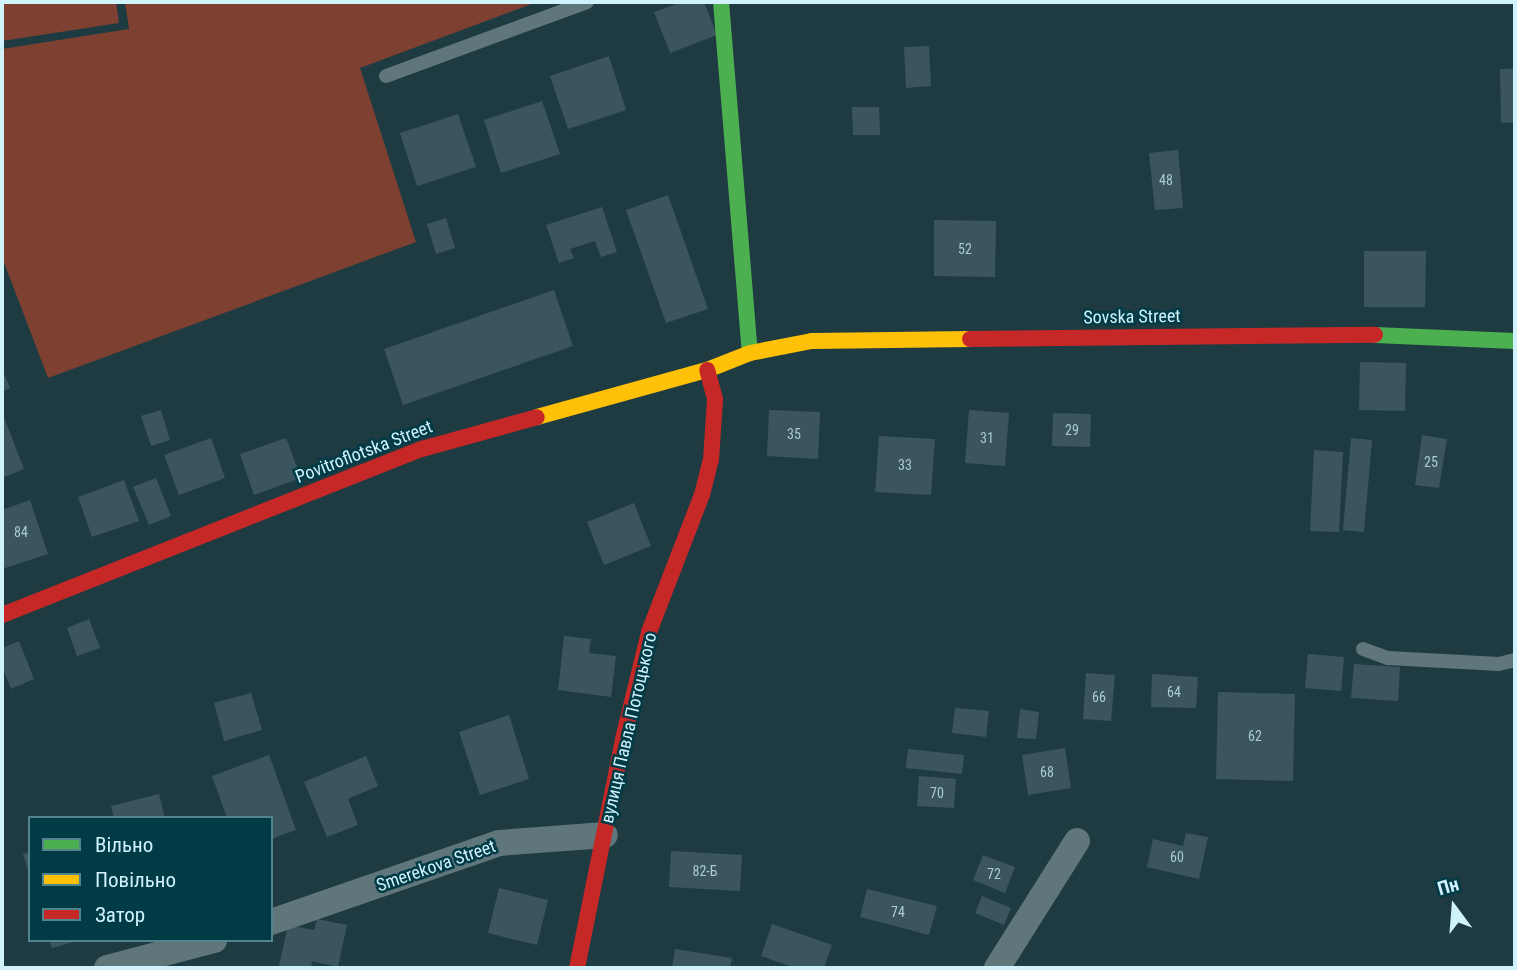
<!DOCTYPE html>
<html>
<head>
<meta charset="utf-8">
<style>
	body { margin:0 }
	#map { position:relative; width:1517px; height:970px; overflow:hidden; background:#1e3b42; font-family:"Roboto Condensed",sans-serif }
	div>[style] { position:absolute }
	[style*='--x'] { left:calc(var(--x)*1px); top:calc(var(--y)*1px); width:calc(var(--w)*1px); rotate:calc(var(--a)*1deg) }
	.green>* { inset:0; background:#7e4031 }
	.building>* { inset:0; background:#3b555f }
	.lane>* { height:14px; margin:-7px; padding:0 7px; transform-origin:7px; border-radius:7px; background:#5f767b }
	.street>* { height:26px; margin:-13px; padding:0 13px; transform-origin:13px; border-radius:13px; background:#5f767b }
	.fast>* { height:16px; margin:-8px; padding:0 8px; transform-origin:8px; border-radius:8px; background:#4caf50 }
	.slow>* { height:16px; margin:-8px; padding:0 8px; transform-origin:8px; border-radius:8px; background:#ffc107 }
	.jam>* { height:16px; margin:-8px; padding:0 8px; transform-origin:8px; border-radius:8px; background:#c62828 }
	span { translate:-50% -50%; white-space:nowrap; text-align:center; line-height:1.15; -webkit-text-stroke:5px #003b46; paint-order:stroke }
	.number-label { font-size:14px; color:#aacbd4 }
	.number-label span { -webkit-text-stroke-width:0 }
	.street-label { font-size:18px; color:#cff2fb }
	.frame { position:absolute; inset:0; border:4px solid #cff2fb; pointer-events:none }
	.legend { position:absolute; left:28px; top:816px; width:245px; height:126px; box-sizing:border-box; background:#003b46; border:2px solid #53848e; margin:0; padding:9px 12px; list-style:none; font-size:21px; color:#cff2fb }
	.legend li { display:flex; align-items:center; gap:14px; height:35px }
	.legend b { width:35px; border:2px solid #53848e }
	.north { position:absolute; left:1419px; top:872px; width:70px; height:70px; -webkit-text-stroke:5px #003b46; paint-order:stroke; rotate:344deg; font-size:19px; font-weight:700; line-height:28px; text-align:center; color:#cff2fb }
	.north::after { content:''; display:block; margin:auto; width:24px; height:32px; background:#cff2fb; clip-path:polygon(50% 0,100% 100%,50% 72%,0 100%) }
</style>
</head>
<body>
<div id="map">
	<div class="green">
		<div style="clip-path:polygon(2px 2px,116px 2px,119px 23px,2px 41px)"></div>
		<div style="clip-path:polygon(125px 2px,537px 2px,360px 68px,416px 242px,48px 378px,2px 257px,2px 49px,129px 29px)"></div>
	</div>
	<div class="building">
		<div style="clip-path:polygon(682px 2px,704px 2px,717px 35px,670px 53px,654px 12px)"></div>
		<div style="clip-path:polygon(929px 46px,931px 86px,906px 88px,904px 47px)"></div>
		<div style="clip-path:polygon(609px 56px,626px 110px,568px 129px,550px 76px)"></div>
		<div style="clip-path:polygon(1500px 69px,1515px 69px,1515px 122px,1501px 123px)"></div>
		<div style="clip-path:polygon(542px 101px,560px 154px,501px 173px,484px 120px)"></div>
		<div style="clip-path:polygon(852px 107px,879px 107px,880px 135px,853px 135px)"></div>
		<div style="clip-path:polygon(458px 114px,476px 167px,417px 186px,400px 133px)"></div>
		<div style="clip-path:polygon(1178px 150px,1183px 208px,1155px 210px,1149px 153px)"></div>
		<div style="clip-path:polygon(668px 195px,708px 309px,666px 323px,626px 210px)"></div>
		<div style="clip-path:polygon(602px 207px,617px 252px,601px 257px,595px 241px,570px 249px,574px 258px,559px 263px,546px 225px)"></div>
		<div style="clip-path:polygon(446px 218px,455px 248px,436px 254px,427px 224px)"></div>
		<div style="clip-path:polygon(934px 220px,996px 221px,995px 277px,934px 276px)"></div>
		<div style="clip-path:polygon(1364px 251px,1426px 251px,1425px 307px,1364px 307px)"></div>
		<div style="clip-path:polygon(554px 290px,573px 346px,403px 405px,384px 349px)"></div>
		<div style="clip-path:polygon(1360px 362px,1406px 363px,1405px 411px,1359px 410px)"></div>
		<div style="clip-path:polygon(2px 369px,10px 388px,2px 392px)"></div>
		<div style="clip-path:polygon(161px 410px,170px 440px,151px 446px,141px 416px)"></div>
		<div style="clip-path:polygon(769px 410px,820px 412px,818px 459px,767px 456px)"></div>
		<div style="clip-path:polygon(969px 410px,1009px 413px,1005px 466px,965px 463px)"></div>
		<div style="clip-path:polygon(2px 412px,24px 469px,2px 478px)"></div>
		<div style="clip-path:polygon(1053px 413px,1091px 414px,1090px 447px,1052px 446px)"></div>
		<div style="clip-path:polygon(1422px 435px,1447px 439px,1439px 488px,1415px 485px)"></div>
		<div style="clip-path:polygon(879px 436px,935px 439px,931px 495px,875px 492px)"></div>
		<div style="clip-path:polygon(211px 438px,225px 478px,179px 495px,164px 455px)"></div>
		<div style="clip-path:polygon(286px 438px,301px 478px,254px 495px,240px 454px)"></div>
		<div style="clip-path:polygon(1351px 438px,1372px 440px,1364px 532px,1343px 530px)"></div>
		<div style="clip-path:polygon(1314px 450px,1343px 452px,1339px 532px,1310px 531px)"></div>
		<div style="clip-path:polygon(156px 478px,171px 516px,149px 525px,133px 487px)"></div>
		<div style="clip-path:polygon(124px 480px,139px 521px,92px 537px,78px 497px)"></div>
		<div style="clip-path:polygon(30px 500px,48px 554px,2px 569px,2px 510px)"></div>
		<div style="clip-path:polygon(634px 503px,651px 546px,604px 565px,587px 522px)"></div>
		<div style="clip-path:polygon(89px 619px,100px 648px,77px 656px,67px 628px)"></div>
		<div style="clip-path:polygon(564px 636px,591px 639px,589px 653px,616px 656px,611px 697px,558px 690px)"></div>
		<div style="clip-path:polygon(19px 641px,34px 679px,11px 689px,2px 666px,2px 648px)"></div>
		<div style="clip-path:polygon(1308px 654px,1344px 657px,1341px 691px,1305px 688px)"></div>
		<div style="clip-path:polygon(1354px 664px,1400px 667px,1398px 701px,1351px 698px)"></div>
		<div style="clip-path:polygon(1086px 673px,1115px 675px,1111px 721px,1083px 719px)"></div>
		<div style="clip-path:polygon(1152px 674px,1198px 677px,1196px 708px,1151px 707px)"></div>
		<div style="clip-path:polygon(1218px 692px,1295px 694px,1293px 781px,1216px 779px)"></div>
		<div style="clip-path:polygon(251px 693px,262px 730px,224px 741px,214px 703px)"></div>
		<div style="clip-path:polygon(955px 708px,989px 711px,986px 737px,952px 733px)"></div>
		<div style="clip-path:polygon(1020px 709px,1039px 712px,1036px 739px,1017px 738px)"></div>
		<div style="clip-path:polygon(509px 715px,529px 779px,480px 795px,459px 732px)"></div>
		<div style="clip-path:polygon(1065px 748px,1071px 788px,1028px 795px,1022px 755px)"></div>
		<div style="clip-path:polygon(908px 749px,964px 755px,962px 774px,906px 768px)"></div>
		<div style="clip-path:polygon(269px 755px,296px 830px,271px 839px,271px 818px,227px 818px,212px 776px)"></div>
		<div style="clip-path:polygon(366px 756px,378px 786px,348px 799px,358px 825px,327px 837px,304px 782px)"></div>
		<div style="clip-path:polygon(919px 776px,956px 779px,954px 808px,917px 806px)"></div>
		<div style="clip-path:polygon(159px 794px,165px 818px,114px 818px,111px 806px)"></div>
		<div style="clip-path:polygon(1186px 833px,1208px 837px,1199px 879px,1147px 867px,1153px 839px,1183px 846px)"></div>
		<div style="clip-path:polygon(671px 851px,742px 855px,740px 891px,669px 887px)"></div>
		<div style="clip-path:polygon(30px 852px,30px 873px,29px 873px,23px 854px)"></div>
		<div style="clip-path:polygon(983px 855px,1015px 867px,1005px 893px,973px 880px)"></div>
		<div style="clip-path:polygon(499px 888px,548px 900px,537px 945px,488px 933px)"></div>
		<div style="clip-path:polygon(867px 889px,937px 906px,929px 935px,860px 917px)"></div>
		<div style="clip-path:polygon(982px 896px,1011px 908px,1004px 925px,975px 913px)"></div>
		<div style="clip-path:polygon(317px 919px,347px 925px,338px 967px,312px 961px,311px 968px,279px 966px,288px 925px,314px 930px)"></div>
		<div style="clip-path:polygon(772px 924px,832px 945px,824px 968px,795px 968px,761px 956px)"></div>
		<div style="clip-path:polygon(49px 940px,77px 940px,77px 941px,52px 948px)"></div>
		<div style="clip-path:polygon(675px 949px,732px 958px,730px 968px,672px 968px)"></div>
	</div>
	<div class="lane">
		<div style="--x:386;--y:76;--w:214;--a:-20.2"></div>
		<div style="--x:1363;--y:649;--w:27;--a:20"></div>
		<div style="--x:1388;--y:658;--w:111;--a:3.1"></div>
		<div style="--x:1499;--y:664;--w:16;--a:-14"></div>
	</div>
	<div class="street">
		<div style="--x:271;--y:922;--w:241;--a:-19.1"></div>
		<div style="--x:499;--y:843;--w:106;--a:-4.3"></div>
		<div style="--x:107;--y:968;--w:111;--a:-14.7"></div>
		<div style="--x:997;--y:968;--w:150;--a:-57.8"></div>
	</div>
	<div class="fast">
		<div style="--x:721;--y:2;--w:352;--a:85.3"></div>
		<div style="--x:1375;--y:335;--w:140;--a:2.5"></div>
	</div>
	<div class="slow">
		<div style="--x:537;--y:417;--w:176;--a:-15.5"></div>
		<div style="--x:707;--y:370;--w:46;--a:-21.6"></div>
		<div style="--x:750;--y:353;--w:63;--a:-11"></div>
		<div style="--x:812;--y:341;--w:158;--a:-0.7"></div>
	</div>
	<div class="jam">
		<div style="--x:970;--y:339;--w:405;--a:-0.6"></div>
		<div style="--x:2;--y:615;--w:452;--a:-21.6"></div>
		<div style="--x:422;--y:449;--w:119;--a:-15.5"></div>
		<div style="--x:577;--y:968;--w:234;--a:-78.6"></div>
		<div style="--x:623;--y:739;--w:110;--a:-76.3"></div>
		<div style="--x:649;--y:632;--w:147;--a:-68.9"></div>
		<div style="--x:702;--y:495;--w:36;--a:-76"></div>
		<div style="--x:711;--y:460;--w:61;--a:-86.2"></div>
		<div style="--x:715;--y:399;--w:30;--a:-105"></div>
	</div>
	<div class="number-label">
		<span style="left:1166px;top:180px">48</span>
		<span style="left:965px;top:249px">52</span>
		<span style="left:1072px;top:430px">29</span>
		<span style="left:794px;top:434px">35</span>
		<span style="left:987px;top:438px">31</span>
		<span style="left:1431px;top:462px">25</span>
		<span style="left:905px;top:465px">33</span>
		<span style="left:21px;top:532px">84</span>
		<span style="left:1174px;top:692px">64</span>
		<span style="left:1099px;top:697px">66</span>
		<span style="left:1255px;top:736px">62</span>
		<span style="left:1047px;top:772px">68</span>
		<span style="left:937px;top:793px">70</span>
		<span style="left:1177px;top:857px">60</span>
		<span style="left:705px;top:871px">82-Б</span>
		<span style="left:994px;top:874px">72</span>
		<span style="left:898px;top:912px">74</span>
	</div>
	<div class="street-label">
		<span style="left:1132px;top:317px;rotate:-1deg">Sovska Street</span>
		<span style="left:364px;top:452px;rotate:-21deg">Povitroflotska Street</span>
		<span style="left:629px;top:728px;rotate:-77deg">вулиця Павла Потоцького</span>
		<span style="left:436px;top:866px;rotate:-19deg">Smerekova Street</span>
	</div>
	<div class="frame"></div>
	<ul class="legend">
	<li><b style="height:9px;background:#4caf50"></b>Вільно</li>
	<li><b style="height:9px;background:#ffc107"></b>Повільно</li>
	<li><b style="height:9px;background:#c62828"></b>Затор</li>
	</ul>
	<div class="north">Пн</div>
</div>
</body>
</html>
